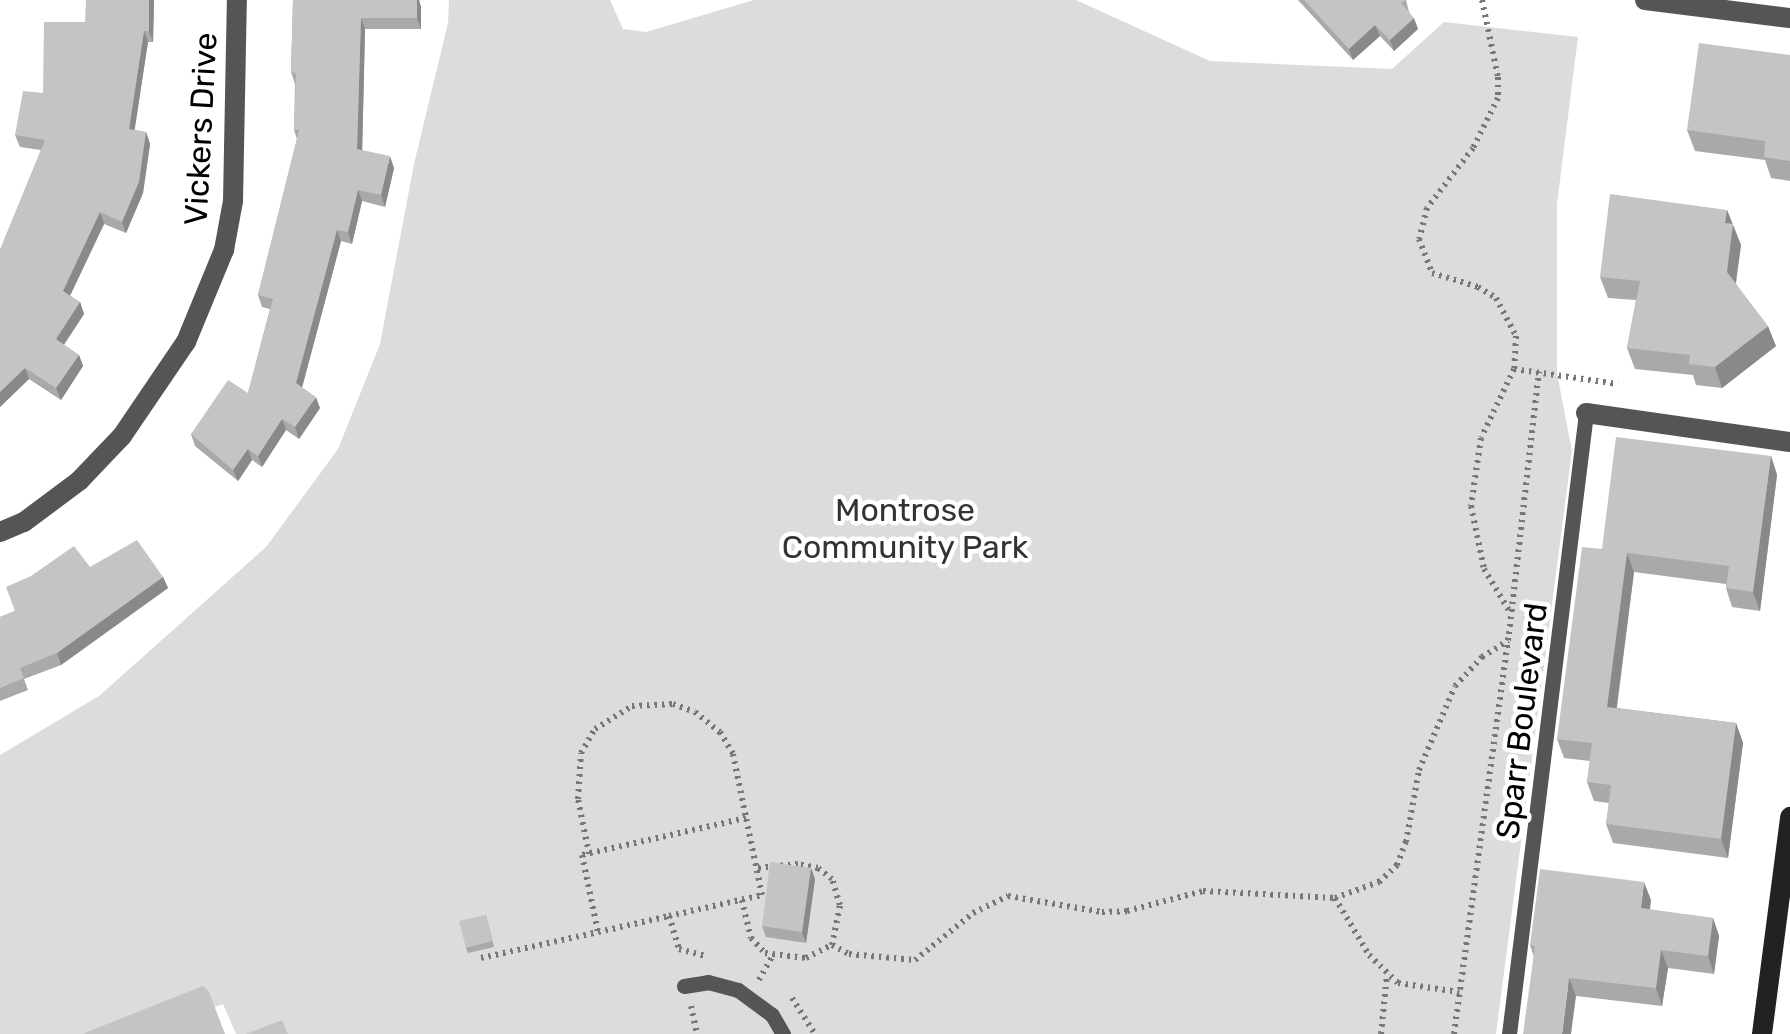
<!DOCTYPE html>
<html>
<head>
<meta charset="utf-8">
<style>
	body { margin:0 }
	#map { position:relative; width:1790px; height:1034px; overflow:hidden; background:#fff; font-family:Rubik,sans-serif }
	div>[style] { position:absolute }
	[style*='--x'] { left:calc(var(--x)*1px); top:calc(var(--y)*1px); width:calc(var(--w)*1px); rotate:calc(var(--a)*1deg) }
	.green>* { inset:0; background:#dcdcdc }
	.path>* { height:6px; margin-top:-3px; transform-origin:0; background:repeating-linear-gradient(90deg,#777 0 2.5px,transparent 0 7.5px) }
	.service>* { height:15px; margin:-7.5px; padding:0 7.5px; transform-origin:7.5px; border-radius:7.5px; background:#555 }
	.minor>* { height:20px; margin:-10px; padding:0 10px; transform-origin:10px; border-radius:10px; background:#555 }
	.tertiary>* { height:20px; margin:-10px; padding:0 10px; transform-origin:10px; border-radius:10px; background:#555 }
	.secondary>* { height:20px; margin:-10px; padding:0 10px; transform-origin:10px; border-radius:10px; background:#222 }
	.wall>* { inset:0; background:#a9a9a9 }
	.shaded-wall>* { inset:0; background:#898989 }
	.building>* { inset:0; background:#c4c4c4 }
	span { translate:-50% -50%; white-space:nowrap; text-align:center; line-height:1.15; -webkit-text-stroke:9px #fff; paint-order:stroke }
	.street-label { font-size:32px; color:#000 }
	.park-label { font-size:32px; color:#333 }
</style>
</head>
<body>
<div id="map">
	<div class="green">
		<div style="clip-path:polygon(449px 0,610px 0,623px 29px,646px 32px,754px 0,1076px 0,1210px 61px,1392px 69px,1444px 22px,1578px 37px,1557px 204px,1557px 373px,1572px 451px,1496px 1034px,236px 1034px,223px 1004px,143px 1034px,0 1034px,0 755px,99px 696px,266px 547px,338px 449px,380px 344px,414px 164px,448px 23px)"></div>
	</div>
	<div class="path">
		<div style="--x:1482;--y:0;--w:79;--a:78.3"></div>
		<div style="--x:1498;--y:77;--w:21;--a:90"></div>
		<div style="--x:1498;--y:98;--w:56;--a:116.6"></div>
		<div style="--x:1473;--y:148;--w:76;--a:127.5"></div>
		<div style="--x:1427;--y:208;--w:32;--a:104"></div>
		<div style="--x:1419;--y:239;--w:36;--a:69"></div>
		<div style="--x:1432;--y:273;--w:48;--a:16.9"></div>
		<div style="--x:1478;--y:287;--w:21;--a:31"></div>
		<div style="--x:1496;--y:298;--w:43;--a:62.2"></div>
		<div style="--x:1516;--y:336;--w:33;--a:93"></div>
		<div style="--x:1514;--y:369;--w:76;--a:115.6"></div>
		<div style="--x:1481;--y:438;--w:69;--a:98.4"></div>
		<div style="--x:1471;--y:506;--w:64;--a:78.3"></div>
		<div style="--x:1484;--y:569;--w:52;--a:59"></div>
		<div style="--x:1514;--y:369;--w:105;--a:8.2"></div>
		<div style="--x:589;--y:854;--w:56;--a:-101.3"></div>
		<div style="--x:578;--y:799;--w:46;--a:-86.3"></div>
		<div style="--x:581;--y:753;--w:28;--a:-60"></div>
		<div style="--x:595;--y:729;--w:44;--a:-31.9"></div>
		<div style="--x:632;--y:706;--w:41;--a:-2.8"></div>
		<div style="--x:673;--y:704;--w:23;--a:20"></div>
		<div style="--x:695;--y:712;--w:32;--a:39"></div>
		<div style="--x:720;--y:732;--w:26;--a:59"></div>
		<div style="--x:733;--y:754;--w:65;--a:78.5"></div>
		<div style="--x:1335;--y:898;--w:66;--a:59.2"></div>
		<div style="--x:1369;--y:955;--w:40;--a:44"></div>
		<div style="--x:1398;--y:983;--w:62;--a:8.4"></div>
		<div style="--x:742;--y:900;--w:39;--a:77"></div>
		<div style="--x:751;--y:938;--w:21;--a:47"></div>
		<div style="--x:765;--y:953;--w:41;--a:7"></div>
		<div style="--x:806;--y:958;--w:29;--a:-27"></div>
		<div style="--x:832;--y:945;--w:41;--a:-78.7"></div>
		<div style="--x:840;--y:905;--w:27;--a:-107"></div>
		<div style="--x:832;--y:879;--w:18;--a:-142"></div>
		<div style="--x:818;--y:868;--w:20;--a:-169"></div>
		<div style="--x:798;--y:864;--w:42;--a:174.6"></div>
		<div style="--x:669;--y:916;--w:34;--a:73"></div>
		<div style="--x:679;--y:949;--w:28;--a:15"></div>
		<div style="--x:832;--y:945;--w:19;--a:28"></div>
		<div style="--x:849;--y:954;--w:66;--a:5.2"></div>
		<div style="--x:915;--y:960;--w:75;--a:-39"></div>
		<div style="--x:973;--y:913;--w:39;--a:-26"></div>
		<div style="--x:1008;--y:896;--w:95;--a:9.7"></div>
		<div style="--x:1102;--y:912;--w:25;--a:-2"></div>
		<div style="--x:1127;--y:911;--w:79;--a:-14.7"></div>
		<div style="--x:1203;--y:891;--w:132;--a:3"></div>
		<div style="--x:1335;--y:898;--w:47;--a:-20"></div>
		<div style="--x:1379;--y:882;--w:25;--a:-43"></div>
		<div style="--x:1397;--y:865;--w:25;--a:-69"></div>
		<div style="--x:1406;--y:842;--w:73;--a:-79.8"></div>
		<div style="--x:1419;--y:770;--w:91;--a:-66.8"></div>
		<div style="--x:1455;--y:686;--w:40;--a:-47"></div>
		<div style="--x:1482;--y:657;--w:31;--a:-32"></div>
		<div style="--x:481;--y:958;--w:120;--a:-12.5"></div>
		<div style="--x:598;--y:932;--w:73;--a:-12.7"></div>
		<div style="--x:669;--y:916;--w:95;--a:-12.7"></div>
		<div style="--x:762;--y:895;--w:79;--a:-101.7"></div>
		<div style="--x:746;--y:818;--w:168;--a:167.3"></div>
		<div style="--x:582;--y:855;--w:79;--a:78.3"></div>
		<div style="--x:759;--y:980;--w:29;--a:-61"></div>
		<div style="--x:792;--y:998;--w:43;--a:57.4"></div>
		<div style="--x:691;--y:1006;--w:29;--a:78"></div>
		<div style="--x:1381;--y:1034;--w:60;--a:-84.3"></div>
		<div style="--x:1454;--y:1034;--w:404;--a:-82.2"></div>
		<div style="--x:1509;--y:634;--w:264;--a:-83.5"></div>
	</div>
	<div class="service">
		<div style="--x:684;--y:986;--w:24;--a:-9"></div>
		<div style="--x:708;--y:982;--w:31;--a:15"></div>
		<div style="--x:738;--y:990;--w:42;--a:36.3"></div>
		<div style="--x:772;--y:1015;--w:22;--a:60"></div>
		<div style="--x:1509;--y:1034;--w:626;--a:-82.93"></div>
	</div>
	<div class="minor">
		<div style="--x:1586;--y:413;--w:206;--a:8.1"></div>
		<div style="--x:0;--y:532;--w:26;--a:-23"></div>
		<div style="--x:24;--y:522;--w:69;--a:-36.7"></div>
		<div style="--x:79;--y:481;--w:62;--a:-46.3"></div>
		<div style="--x:122;--y:436;--w:114;--a:-55.8"></div>
		<div style="--x:186;--y:342;--w:100;--a:-67.6"></div>
		<div style="--x:224;--y:250;--w:50;--a:-79.6"></div>
		<div style="--x:233;--y:201;--w:201;--a:-88.9"></div>
	</div>
	<div class="tertiary">
		<div style="--x:1645;--y:0;--w:146;--a:7.1"></div>
	</div>
	<div class="secondary">
		<div style="--x:1762;--y:1034;--w:219;--a:-82.6"></div>
	</div>
	<div class="wall">
		<div style="clip-path:polygon(154px 0,153px 42px,148px 42px,134px 130px,146px 132px,150px 144px,143px 193px,126px 233px,104px 224px,70px 296px,80px 302px,84px 314px,64px 345px,79px 355px,83px 366px,61px 400px,29px 379px,0 407px,0 250px,41px 150px,20px 147px,15px 135px,43px 93px,85px 22px)"></div>
		<div style="clip-path:polygon(293px 0,419px 0,421px 7px,421px 29px,365px 29px,362px 150px,394px 168px,385px 207px,362px 201px,352px 244px,341px 241px,302px 388px,320px 408px,299px 439px,286px 430px,262px 467px,252px 460px,238px 481px,195px 446px,191px 434px,248px 393px,270px 309px,262px 307px,258px 295px,297px 139px,294px 130px,295px 84px,291px 72px)"></div>
		<div style="clip-path:polygon(1298px 0,1406px 0,1409px 12px,1418px 29px,1394px 51px,1380px 36px,1353px 60px)"></div>
		<div style="clip-path:polygon(1790px 55px,1790px 181px,1771px 178px,1765px 160px,1695px 151px,1687px 130px)"></div>
		<div style="clip-path:polygon(1727px 210px,1741px 245px,1736px 284px,1776px 346px,1722px 388px,1696px 385px,1693px 375px,1635px 369px,1627px 348px,1636px 300px,1608px 298px,1600px 277px)"></div>
		<div style="clip-path:polygon(1771px 456px,1777px 475px,1760px 611px,1732px 607px,1726px 588px,1726px 584px,1634px 572px,1617px 708px,1736px 723px,1743px 743px,1728px 858px,1613px 843px,1606px 824px,1609px 803px,1594px 801px,1587px 782px,1590px 761px,1564px 758px,1557px 739px,1602px 549px)"></div>
		<div style="clip-path:polygon(90px 567px,163px 577px,168px 588px,61px 665px,24px 679px,28px 690px,0 701px,0 617px,15px 611px)"></div>
		<div style="clip-path:polygon(811px 868px,815px 879px,806px 943px,766px 937px,762px 926px)"></div>
		<div style="clip-path:polygon(1651px 900px,1650px 910px,1713px 918px,1719px 936px,1714px 974px,1668px 968px,1662px 1006px,1576px 996px,1534px 957px,1530px 945px)"></div>
		<div style="clip-path:polygon(486px 915px,494px 947px,468px 953px,466px 948px)"></div>
	</div>
	<div class="shaded-wall">
		<div style="clip-path:polygon(149px 0,154px 0,153px 42px,149px 31px)"></div>
		<div style="clip-path:polygon(417px 0,419px 0,421px 7px,421px 29px,417px 18px)"></div>
		<div style="clip-path:polygon(361px 18px,365px 29px,362px 160px,357px 149px)"></div>
		<div style="clip-path:polygon(1414px 18px,1418px 29px,1394px 51px,1390px 40px)"></div>
		<div style="clip-path:polygon(1375px 25px,1380px 36px,1353px 60px,1349px 49px)"></div>
		<div style="clip-path:polygon(144px 31px,148px 42px,133px 141px,129px 129px)"></div>
		<div style="clip-path:polygon(146px 132px,150px 144px,143px 193px,126px 233px,122px 222px)"></div>
		<div style="clip-path:polygon(390px 156px,394px 168px,385px 207px,381px 195px)"></div>
		<div style="clip-path:polygon(358px 190px,362px 201px,352px 244px,348px 232px)"></div>
		<div style="clip-path:polygon(1727px 210px,1741px 245px,1734px 293px,1727px 272px,1725px 223px)"></div>
		<div style="clip-path:polygon(100px 212px,104px 224px,67px 302px,63px 291px)"></div>
		<div style="clip-path:polygon(337px 230px,341px 241px,300px 395px,296px 383px)"></div>
		<div style="clip-path:polygon(80px 302px,84px 314px,60px 350px,56px 339px)"></div>
		<div style="clip-path:polygon(1768px 326px,1776px 346px,1722px 388px,1715px 367px)"></div>
		<div style="clip-path:polygon(79px 355px,83px 366px,61px 400px,56px 388px)"></div>
		<div style="clip-path:polygon(25px 368px,29px 379px,0 407px,0 392px)"></div>
		<div style="clip-path:polygon(316px 397px,320px 408px,299px 439px,295px 427px)"></div>
		<div style="clip-path:polygon(282px 419px,286px 430px,262px 467px,258px 456px)"></div>
		<div style="clip-path:polygon(248px 449px,252px 460px,238px 481px,233px 470px)"></div>
		<div style="clip-path:polygon(1771px 456px,1777px 475px,1760px 611px,1753px 592px)"></div>
		<div style="clip-path:polygon(1627px 553px,1634px 572px,1614px 726px,1607px 707px)"></div>
		<div style="clip-path:polygon(163px 577px,168px 588px,61px 665px,57px 653px)"></div>
		<div style="clip-path:polygon(1736px 723px,1743px 743px,1728px 858px,1721px 839px)"></div>
		<div style="clip-path:polygon(811px 868px,815px 879px,806px 943px,802px 932px)"></div>
		<div style="clip-path:polygon(1644px 882px,1651px 900px,1647px 926px,1641px 908px)"></div>
		<div style="clip-path:polygon(1713px 918px,1719px 936px,1714px 974px,1708px 956px)"></div>
		<div style="clip-path:polygon(1661px 950px,1668px 968px,1662px 1006px,1656px 988px)"></div>
		<div style="clip-path:polygon(1569px 978px,1576px 996px,1571px 1034px,1562px 1034px)"></div>
	</div>
	<div class="building">
		<div style="clip-path:polygon(86px 0,149px 0,149px 31px,144px 31px,129px 129px,146px 132px,139px 182px,122px 222px,100px 212px,63px 291px,80px 302px,56px 339px,79px 355px,56px 388px,25px 368px,0 392px,0 250px,45px 140px,15px 135px,23px 91px,43px 93px,44px 22px,85px 22px)"></div>
		<div style="clip-path:polygon(293px 0,417px 0,417px 18px,361px 18px,357px 149px,390px 156px,381px 195px,358px 190px,348px 232px,337px 230px,296px 383px,316px 397px,295px 427px,282px 419px,258px 456px,248px 449px,233px 470px,191px 434px,228px 380px,248px 393px,273px 299px,258px 295px,299px 130px,294px 130px,296px 73px,291px 72px)"></div>
		<div style="clip-path:polygon(1304px 0,1405px 0,1401px 3px,1414px 18px,1390px 40px,1375px 25px,1349px 49px)"></div>
		<div style="clip-path:polygon(1699px 43px,1790px 55px,1790px 161px,1764px 157px,1765px 141px,1687px 130px)"></div>
		<div style="clip-path:polygon(1610px 194px,1727px 210px,1725px 223px,1733px 224px,1727px 272px,1768px 326px,1715px 367px,1689px 364px,1690px 355px,1627px 348px,1640px 281px,1600px 277px)"></div>
		<div style="clip-path:polygon(1616px 437px,1771px 456px,1753px 592px,1726px 588px,1729px 566px,1627px 553px,1607px 707px,1736px 723px,1721px 839px,1606px 824px,1611px 785px,1587px 782px,1592px 743px,1557px 739px,1582px 547px,1602px 549px)"></div>
		<div style="clip-path:polygon(137px 540px,163px 577px,57px 653px,20px 668px,24px 678px,0 688px,0 617px,15px 611px,6px 587px,31px 576px,74px 546px,90px 567px)"></div>
		<div style="clip-path:polygon(770px 862px,811px 868px,802px 932px,762px 926px)"></div>
		<div style="clip-path:polygon(1540px 869px,1644px 882px,1641px 908px,1713px 918px,1708px 956px,1661px 950px,1656px 988px,1569px 978px,1562px 1034px,1523px 1034px,1535px 946px,1530px 945px)"></div>
		<div style="clip-path:polygon(486px 915px,492px 941px,466px 948px,459px 921px)"></div>
		<div style="clip-path:polygon(203px 986px,209px 992px,225px 1034px,82px 1034px)"></div>
		<div style="clip-path:polygon(282px 1020px,288px 1034px,246px 1034px)"></div>
	</div>
	<div class="street-label">
		<span style="left:201px;top:129px;rotate:-87deg">Vickers Drive</span>
		<span style="left:1522px;top:721px;rotate:-83deg">Sparr Boulevard</span>
	</div>
	<div class="park-label">
		<span style="left:905px;top:529px">Montrose<br>Community Park</span>
	</div>
</div>
</body>
</html>
